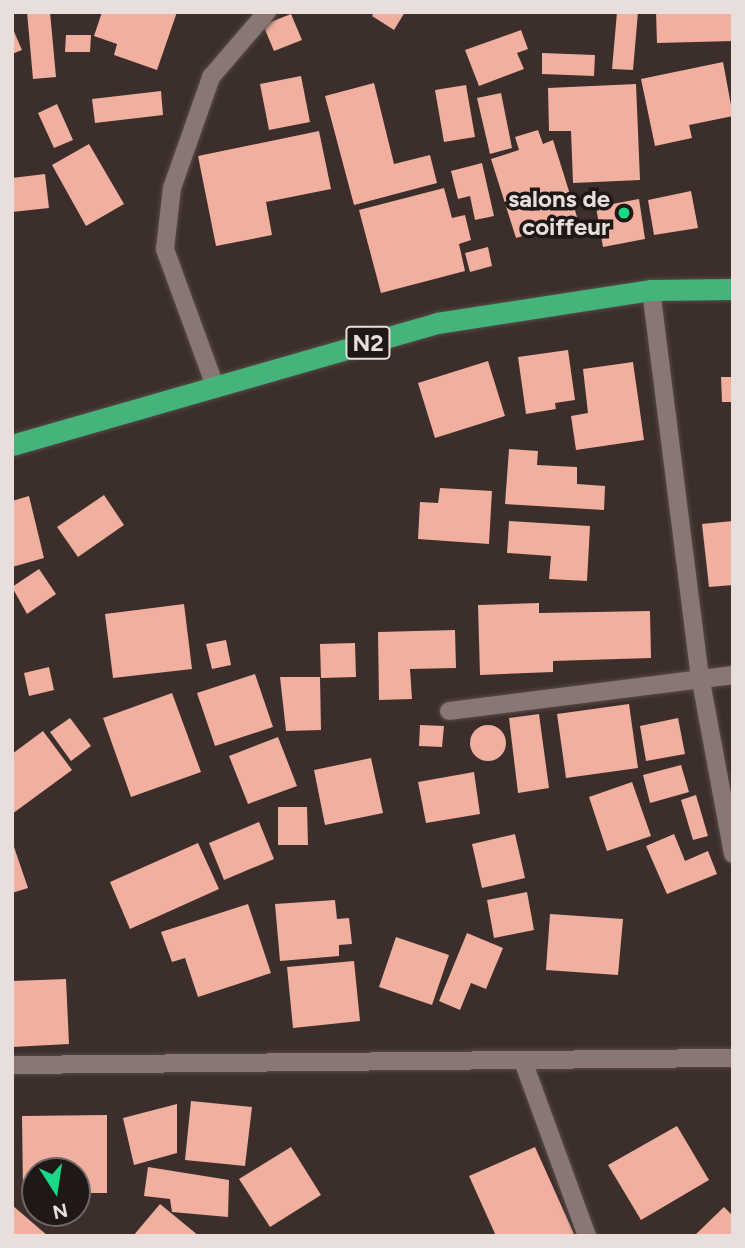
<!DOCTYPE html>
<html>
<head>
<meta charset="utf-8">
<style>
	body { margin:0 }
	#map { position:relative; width:745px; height:1248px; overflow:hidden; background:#3c2e2b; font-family:Figtree,sans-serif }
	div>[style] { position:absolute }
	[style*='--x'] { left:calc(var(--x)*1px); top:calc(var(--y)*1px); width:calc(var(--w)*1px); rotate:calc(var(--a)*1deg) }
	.building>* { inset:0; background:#f0af9f }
	.round { border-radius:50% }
	.roads { filter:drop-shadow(0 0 2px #564a47) drop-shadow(0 0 2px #564a47) }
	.minor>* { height:18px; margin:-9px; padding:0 9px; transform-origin:9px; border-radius:9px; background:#887773 }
	.highway>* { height:21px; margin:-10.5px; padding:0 10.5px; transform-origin:10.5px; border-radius:10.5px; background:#45b47b }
	.dots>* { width:19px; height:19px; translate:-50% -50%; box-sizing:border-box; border:4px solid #1f1816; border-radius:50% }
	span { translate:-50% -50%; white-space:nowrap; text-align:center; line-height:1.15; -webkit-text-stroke:7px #1f1816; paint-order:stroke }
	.shield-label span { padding:2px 5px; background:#1f1816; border:2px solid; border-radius:5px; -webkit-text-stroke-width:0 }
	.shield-label { font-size:23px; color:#e8dfdc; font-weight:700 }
	.poi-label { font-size:24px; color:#e8dfdc; font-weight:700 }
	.right { translate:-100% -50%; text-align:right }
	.frame { position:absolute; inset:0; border:14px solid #e8dfdc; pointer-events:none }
	.north { position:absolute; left:21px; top:1157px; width:70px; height:70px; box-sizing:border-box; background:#1f1816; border:2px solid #6f6865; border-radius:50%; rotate:168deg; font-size:19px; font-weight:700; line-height:28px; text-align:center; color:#e8dfdc }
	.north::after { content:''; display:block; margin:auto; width:24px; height:32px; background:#19d989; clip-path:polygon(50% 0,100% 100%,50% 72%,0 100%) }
</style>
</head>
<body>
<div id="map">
	<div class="building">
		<div style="clip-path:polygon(27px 12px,50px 12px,56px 77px,33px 79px)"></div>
		<div style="clip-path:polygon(102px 12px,177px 12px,157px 70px,114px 55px,117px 44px,94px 36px)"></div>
		<div style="clip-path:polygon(374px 12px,405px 12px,394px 30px,372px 16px)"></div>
		<div style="clip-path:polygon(617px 12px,638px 12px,633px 70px,612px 69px)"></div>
		<div style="clip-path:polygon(656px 12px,732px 12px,733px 41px,657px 43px)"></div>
		<div style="clip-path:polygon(291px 14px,302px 40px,274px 51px,263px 25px)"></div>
		<div style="clip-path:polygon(12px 27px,22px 50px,12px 54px)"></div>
		<div style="clip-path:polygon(521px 30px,528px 49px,517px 53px,524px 69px,479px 86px,465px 50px)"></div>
		<div style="clip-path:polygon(66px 35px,91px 35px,90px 52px,65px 52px)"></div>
		<div style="clip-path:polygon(542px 53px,595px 55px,594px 76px,542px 74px)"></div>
		<div style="clip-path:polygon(723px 62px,733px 116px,689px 125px,692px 138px,655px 146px,641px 79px)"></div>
		<div style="clip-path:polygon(301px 76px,310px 122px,269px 130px,260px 84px)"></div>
		<div style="clip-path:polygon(374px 83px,394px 164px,430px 155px,437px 183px,354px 205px,325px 96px)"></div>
		<div style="clip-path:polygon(636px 84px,640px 180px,573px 183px,571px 131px,549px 131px,548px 88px)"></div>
		<div style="clip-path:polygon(466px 85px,475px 137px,444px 142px,435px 90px)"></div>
		<div style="clip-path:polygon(161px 91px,163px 115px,95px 123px,92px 99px)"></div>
		<div style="clip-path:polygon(501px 93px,512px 148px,490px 154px,477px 98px)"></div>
		<div style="clip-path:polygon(57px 104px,73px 140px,54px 148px,38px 113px)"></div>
		<div style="clip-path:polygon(538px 130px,543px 144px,553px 140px,578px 220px,516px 238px,491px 159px,519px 150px,515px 137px)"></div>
		<div style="clip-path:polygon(319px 131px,331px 189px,266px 202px,272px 235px,216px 246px,198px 156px)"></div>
		<div style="clip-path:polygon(89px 144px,124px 204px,86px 226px,52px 165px)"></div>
		<div style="clip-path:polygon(482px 163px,494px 216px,475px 220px,470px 196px,458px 199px,451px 171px)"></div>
		<div style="clip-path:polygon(45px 174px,49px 208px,12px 212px,12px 178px)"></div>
		<div style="clip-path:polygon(444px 188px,452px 218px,465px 215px,471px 240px,459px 244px,465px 271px,381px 293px,359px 210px)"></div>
		<div style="clip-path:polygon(691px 191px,698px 228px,654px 235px,648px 200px)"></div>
		<div style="clip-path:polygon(639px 199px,645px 239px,603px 247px,596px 207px)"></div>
		<div style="clip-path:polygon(488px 247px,492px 266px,470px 272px,465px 253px)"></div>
		<div style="clip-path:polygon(568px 350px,575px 400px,555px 403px,556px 409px,526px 414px,518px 357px)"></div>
		<div style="clip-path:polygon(488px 361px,505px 416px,435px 438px,418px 383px)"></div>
		<div style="clip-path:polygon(633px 362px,644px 440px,576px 450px,571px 416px,588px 413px,583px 369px)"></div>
		<div style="clip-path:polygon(721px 377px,733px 377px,733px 402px,722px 402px)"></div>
		<div style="clip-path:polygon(509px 449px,538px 451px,537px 465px,577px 467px,577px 484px,605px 486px,604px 510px,505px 504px)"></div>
		<div style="clip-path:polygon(440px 488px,492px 491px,489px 544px,418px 539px,420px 502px,438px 503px)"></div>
		<div style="clip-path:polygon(104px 495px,124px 525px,78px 557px,57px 527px)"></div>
		<div style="clip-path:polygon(29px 496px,44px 558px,12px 567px,12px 501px)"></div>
		<div style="clip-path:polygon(509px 521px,590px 526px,587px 581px,549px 579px,551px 556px,507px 553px)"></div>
		<div style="clip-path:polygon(733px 521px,733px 585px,709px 587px,702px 524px)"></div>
		<div style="clip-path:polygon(39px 569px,56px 594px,27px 614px,12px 587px)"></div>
		<div style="clip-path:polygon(539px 603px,539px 613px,650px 611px,651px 658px,553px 661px,553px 672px,480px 675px,478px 605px)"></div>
		<div style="clip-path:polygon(184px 604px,192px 669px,113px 678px,105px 614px)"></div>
		<div style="clip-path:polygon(455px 630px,456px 668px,410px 669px,412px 699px,379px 700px,378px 632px)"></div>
		<div style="clip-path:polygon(226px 640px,231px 665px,212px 669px,206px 644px)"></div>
		<div style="clip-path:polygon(355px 643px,356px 677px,321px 678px,320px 644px)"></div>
		<div style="clip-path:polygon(49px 667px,54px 690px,29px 696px,24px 673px)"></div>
		<div style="clip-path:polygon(255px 674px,273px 727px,215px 746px,197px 693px)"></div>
		<div style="clip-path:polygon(280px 677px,320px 677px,321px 730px,286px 731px)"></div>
		<div style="clip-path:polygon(172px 693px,201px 772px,131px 797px,103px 718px)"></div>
		<div style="clip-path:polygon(629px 704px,638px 768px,566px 778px,557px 714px)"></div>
		<div style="clip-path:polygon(539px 714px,549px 788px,518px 793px,509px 718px)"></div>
		<div style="clip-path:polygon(70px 718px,91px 746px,71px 761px,50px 732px)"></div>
		<div style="clip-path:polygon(678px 718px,685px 754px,646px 761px,640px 726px)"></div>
		<div class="round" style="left:470px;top:725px;width:36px;height:36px"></div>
		<div style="clip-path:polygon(420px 725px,444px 726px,442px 747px,419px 746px)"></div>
		<div style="clip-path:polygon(43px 731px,72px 770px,12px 814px,12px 754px)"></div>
		<div style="clip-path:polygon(278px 737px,297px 786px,248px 804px,229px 756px)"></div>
		<div style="clip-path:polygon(371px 758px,383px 813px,325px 825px,314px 770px)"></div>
		<div style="clip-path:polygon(681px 765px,689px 792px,650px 803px,643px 775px)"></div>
		<div style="clip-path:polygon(474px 772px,480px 814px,426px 823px,418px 782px)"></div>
		<div style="clip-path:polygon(632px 782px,651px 836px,607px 851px,589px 797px)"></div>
		<div style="clip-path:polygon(696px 795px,708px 836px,693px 840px,681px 800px)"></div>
		<div style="clip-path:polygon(278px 807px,307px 807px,308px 845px,278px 845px)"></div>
		<div style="clip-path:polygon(259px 822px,274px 859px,224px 880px,209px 843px)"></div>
		<div style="clip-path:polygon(515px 834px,525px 878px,482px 888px,472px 844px)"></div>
		<div style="clip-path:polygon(674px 834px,685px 861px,708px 851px,717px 874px,667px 894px,646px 846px)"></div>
		<div style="clip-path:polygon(12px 841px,28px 888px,12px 893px)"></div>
		<div style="clip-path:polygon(198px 843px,219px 889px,130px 929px,110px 882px)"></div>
		<div style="clip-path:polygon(527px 892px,534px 930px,494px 938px,487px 900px)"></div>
		<div style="clip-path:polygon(335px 900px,337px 919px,349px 918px,352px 944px,339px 945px,339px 956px,280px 961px,275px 904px)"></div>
		<div style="clip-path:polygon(248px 904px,271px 973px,198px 997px,185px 958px,172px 962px,161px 932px)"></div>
		<div style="clip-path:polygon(550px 914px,623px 919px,618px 975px,546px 970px)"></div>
		<div style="clip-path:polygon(467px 933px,503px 948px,486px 989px,471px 983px,460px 1010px,439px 1001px)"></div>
		<div style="clip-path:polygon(396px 937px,449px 955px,432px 1005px,379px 987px)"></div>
		<div style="clip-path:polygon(354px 961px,360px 1021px,293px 1028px,287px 967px)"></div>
		<div style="clip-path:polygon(66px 979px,69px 1044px,12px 1047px,12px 981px)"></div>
		<div style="clip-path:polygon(191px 1101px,252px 1107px,245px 1166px,185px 1160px)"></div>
		<div style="clip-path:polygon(177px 1104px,177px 1153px,134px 1165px,123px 1118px)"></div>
		<div style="clip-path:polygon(107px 1115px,107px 1193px,77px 1193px,77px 1171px,35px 1171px,35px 1194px,23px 1194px,22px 1116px)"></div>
		<div style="clip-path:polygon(677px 1126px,709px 1180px,641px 1220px,608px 1165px)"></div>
		<div style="clip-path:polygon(291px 1147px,321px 1195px,270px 1227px,239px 1179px)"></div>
		<div style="clip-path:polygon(535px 1147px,575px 1236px,496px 1236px,469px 1176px)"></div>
		<div style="clip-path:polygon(148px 1167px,229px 1180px,228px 1217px,172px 1212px,170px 1199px,144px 1196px)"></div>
		<div style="clip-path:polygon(160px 1204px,199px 1236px,133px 1236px)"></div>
		<div style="clip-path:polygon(12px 1205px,48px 1236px,12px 1236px)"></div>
		<div style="clip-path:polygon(724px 1207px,733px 1216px,733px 1236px,694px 1236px)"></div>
	</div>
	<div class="roads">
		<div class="minor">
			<div style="--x:651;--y:290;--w:389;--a:82.8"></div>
			<div style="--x:700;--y:676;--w:181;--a:79.5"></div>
			<div style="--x:215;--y:386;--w:146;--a:-110.1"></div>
			<div style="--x:165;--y:249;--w:61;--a:-83.5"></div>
			<div style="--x:172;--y:188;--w:118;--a:-70.6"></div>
			<div style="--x:211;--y:77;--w:86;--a:-49.3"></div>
			<div style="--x:449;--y:711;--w:286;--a:-7.2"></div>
			<div style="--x:523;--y:1061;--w:186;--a:69.9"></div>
			<div style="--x:12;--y:1065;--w:721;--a:-0.56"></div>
		</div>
		<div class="highway">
			<div style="--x:12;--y:445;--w:442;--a:-16"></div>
			<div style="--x:437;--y:323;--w:217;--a:-8.8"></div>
			<div style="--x:651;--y:290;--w:82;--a:-0.7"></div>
		</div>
	</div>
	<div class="dots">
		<div style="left:624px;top:213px;background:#19d989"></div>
	</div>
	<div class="shield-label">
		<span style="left:368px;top:343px">N2</span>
	</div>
	<div class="poi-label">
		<span class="right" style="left:610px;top:213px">salons de<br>coiffeur</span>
	</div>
	<div class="frame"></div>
	<div class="north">N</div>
</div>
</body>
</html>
